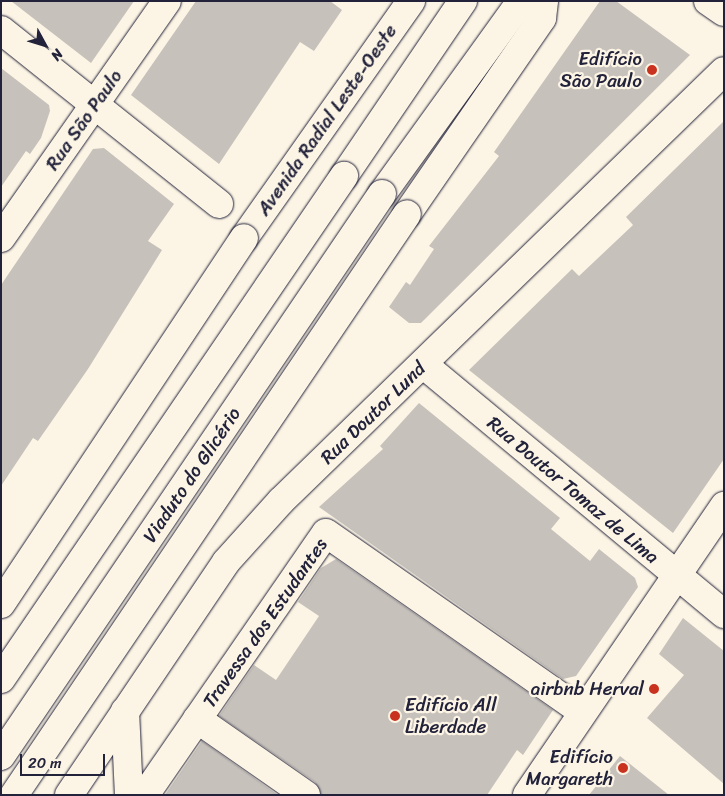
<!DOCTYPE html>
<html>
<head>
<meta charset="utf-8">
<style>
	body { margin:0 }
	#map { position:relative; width:725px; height:796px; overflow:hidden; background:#fcf5e5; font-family:Sriracha,sans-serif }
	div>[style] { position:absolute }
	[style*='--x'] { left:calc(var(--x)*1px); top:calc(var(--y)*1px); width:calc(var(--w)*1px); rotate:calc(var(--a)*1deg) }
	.building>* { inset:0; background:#c6c1bb }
	.roads { filter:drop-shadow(0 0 1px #22223b) drop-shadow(0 0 1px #22223b) }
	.street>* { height:28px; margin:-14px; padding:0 14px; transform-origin:14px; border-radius:14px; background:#fcf5e5 }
	.secondary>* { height:28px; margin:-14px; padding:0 14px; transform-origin:14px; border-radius:14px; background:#fcf5e5 }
	.highway>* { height:28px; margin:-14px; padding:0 14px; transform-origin:14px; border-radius:14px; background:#fcf5e5 }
	.bridges { filter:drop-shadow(0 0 1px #22223b) drop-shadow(0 0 1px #22223b) }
	.highway-bridge>* { height:28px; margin:-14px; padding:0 14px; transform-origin:14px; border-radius:14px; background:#fcf5e5 }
	.dots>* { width:14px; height:14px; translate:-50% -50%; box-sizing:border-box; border:2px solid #fcf5e5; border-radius:50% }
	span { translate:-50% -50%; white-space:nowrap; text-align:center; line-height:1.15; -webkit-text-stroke:4.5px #fcf5e5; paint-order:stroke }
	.poi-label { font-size:19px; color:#22223b }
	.right { translate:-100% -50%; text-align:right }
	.left { translate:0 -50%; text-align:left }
	.street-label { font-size:19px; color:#22223b }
	.frame { position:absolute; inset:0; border:2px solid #22223b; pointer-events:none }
	.north { position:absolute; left:20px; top:20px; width:50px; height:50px; -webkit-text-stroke:4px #fcf5e5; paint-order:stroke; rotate:129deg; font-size:14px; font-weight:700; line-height:20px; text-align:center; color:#22223b }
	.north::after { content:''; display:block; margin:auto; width:18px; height:22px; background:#22223b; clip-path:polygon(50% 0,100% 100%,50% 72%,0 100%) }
	.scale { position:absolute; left:20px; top:754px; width:85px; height:22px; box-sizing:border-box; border:2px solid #22223b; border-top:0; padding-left:6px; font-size:15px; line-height:18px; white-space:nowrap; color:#22223b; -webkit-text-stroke:4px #fcf5e5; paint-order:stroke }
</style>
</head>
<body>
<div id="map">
	<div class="building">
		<div style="clip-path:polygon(11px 1px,134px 1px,91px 63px)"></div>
		<div style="clip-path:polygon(196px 1px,330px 1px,342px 10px,314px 51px,300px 42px,219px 164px,131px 95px)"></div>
		<div style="clip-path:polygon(600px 1px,616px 1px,690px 55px,421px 323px,409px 323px,389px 307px,406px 282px,410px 285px,434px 249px,429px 246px,499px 156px,494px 152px)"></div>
		<div style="clip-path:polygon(1px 68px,49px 105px,50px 111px,41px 138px,30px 154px,26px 151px,1px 187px)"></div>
		<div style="clip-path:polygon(724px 121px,724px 459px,673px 533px,469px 370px,572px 269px,579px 276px,633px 225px,626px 217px)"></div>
		<div style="clip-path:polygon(104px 148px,174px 204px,148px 241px,162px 250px,88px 369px,38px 441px,33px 438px,1px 486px,1px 285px,93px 149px)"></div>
		<div style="clip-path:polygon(419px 403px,560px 518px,551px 529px,590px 561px,599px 549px,635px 578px,638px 587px,576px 676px,563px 679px,319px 507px,383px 449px,380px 446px)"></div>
		<div style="clip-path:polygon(336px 559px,553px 710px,523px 755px,517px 750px,487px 795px,321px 795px,315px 782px,219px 716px,254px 665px,276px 680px,319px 616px,298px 602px,321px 568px)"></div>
		<div style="clip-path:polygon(683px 618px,724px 651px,724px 784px,647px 718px,684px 675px,659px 654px)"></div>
		<div style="clip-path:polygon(202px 741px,278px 795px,165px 795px)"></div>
		<div style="clip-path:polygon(620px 756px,669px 795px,589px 795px)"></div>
	</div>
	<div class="roads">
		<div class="street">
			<div style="--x:1;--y:30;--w:279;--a:38.6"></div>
			<div style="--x:1;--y:238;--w:289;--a:-55"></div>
			<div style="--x:424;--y:365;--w:390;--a:39.7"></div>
			<div style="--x:125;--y:711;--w:84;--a:87.3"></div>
			<div style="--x:197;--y:719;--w:133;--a:34.9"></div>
			<div style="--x:69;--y:795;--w:281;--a:-56"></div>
			<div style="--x:226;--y:562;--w:82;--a:-48"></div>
			<div style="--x:281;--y:501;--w:617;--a:-44.15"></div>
			<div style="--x:145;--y:795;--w:318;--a:-55.4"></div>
			<div style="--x:326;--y:533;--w:313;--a:34.9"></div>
			<div style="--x:527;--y:795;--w:350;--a:-55.7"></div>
		</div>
		<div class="secondary">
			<div style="--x:708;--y:1;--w:19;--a:35"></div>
		</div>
		<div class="highway">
			<div style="--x:344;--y:176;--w:212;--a:-55.8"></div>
			<div style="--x:382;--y:194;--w:238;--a:-54.2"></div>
			<div style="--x:407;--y:214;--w:238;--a:-55.4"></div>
			<div style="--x:542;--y:18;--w:17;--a:-83"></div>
			<div style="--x:244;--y:238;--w:290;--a:-54.8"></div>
		</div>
	</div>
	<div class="bridges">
		<div class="highway-bridge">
			<div style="--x:1;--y:604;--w:439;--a:-56.4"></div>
			<div style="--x:1;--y:679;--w:609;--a:-55.71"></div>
			<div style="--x:1;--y:756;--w:679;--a:-55.87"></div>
			<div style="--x:14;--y:795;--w:701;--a:-55.92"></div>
		</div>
	</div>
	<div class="dots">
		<div style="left:652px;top:70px;background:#c8321e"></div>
		<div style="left:654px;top:689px;background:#c8321e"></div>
		<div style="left:395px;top:716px;background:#c8321e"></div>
		<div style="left:623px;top:768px;background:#c8321e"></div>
	</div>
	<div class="poi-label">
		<span class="right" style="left:642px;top:70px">Edifício<br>São Paulo</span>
		<span class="right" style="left:644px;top:689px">airbnb Herval</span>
		<span class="left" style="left:405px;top:716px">Edifício All<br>Liberdade</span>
		<span class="right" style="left:613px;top:768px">Edifício<br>Margareth</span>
	</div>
	<div class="street-label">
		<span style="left:84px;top:120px;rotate:-55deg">Rua São Paulo</span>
		<span style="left:327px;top:120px;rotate:-55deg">Avenida Radial Leste-Oeste</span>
		<span style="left:373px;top:413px;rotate:-44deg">Rua Doutor Lund</span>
		<span style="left:192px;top:475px;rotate:-56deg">Viaduto do Glicério</span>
		<span style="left:573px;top:490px;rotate:40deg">Rua Doutor Tomaz de Lima</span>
		<span style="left:265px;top:623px;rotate:-55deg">Travessa dos Estudantes</span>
	</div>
	<div class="frame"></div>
	<div class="north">N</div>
	<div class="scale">20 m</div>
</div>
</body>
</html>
